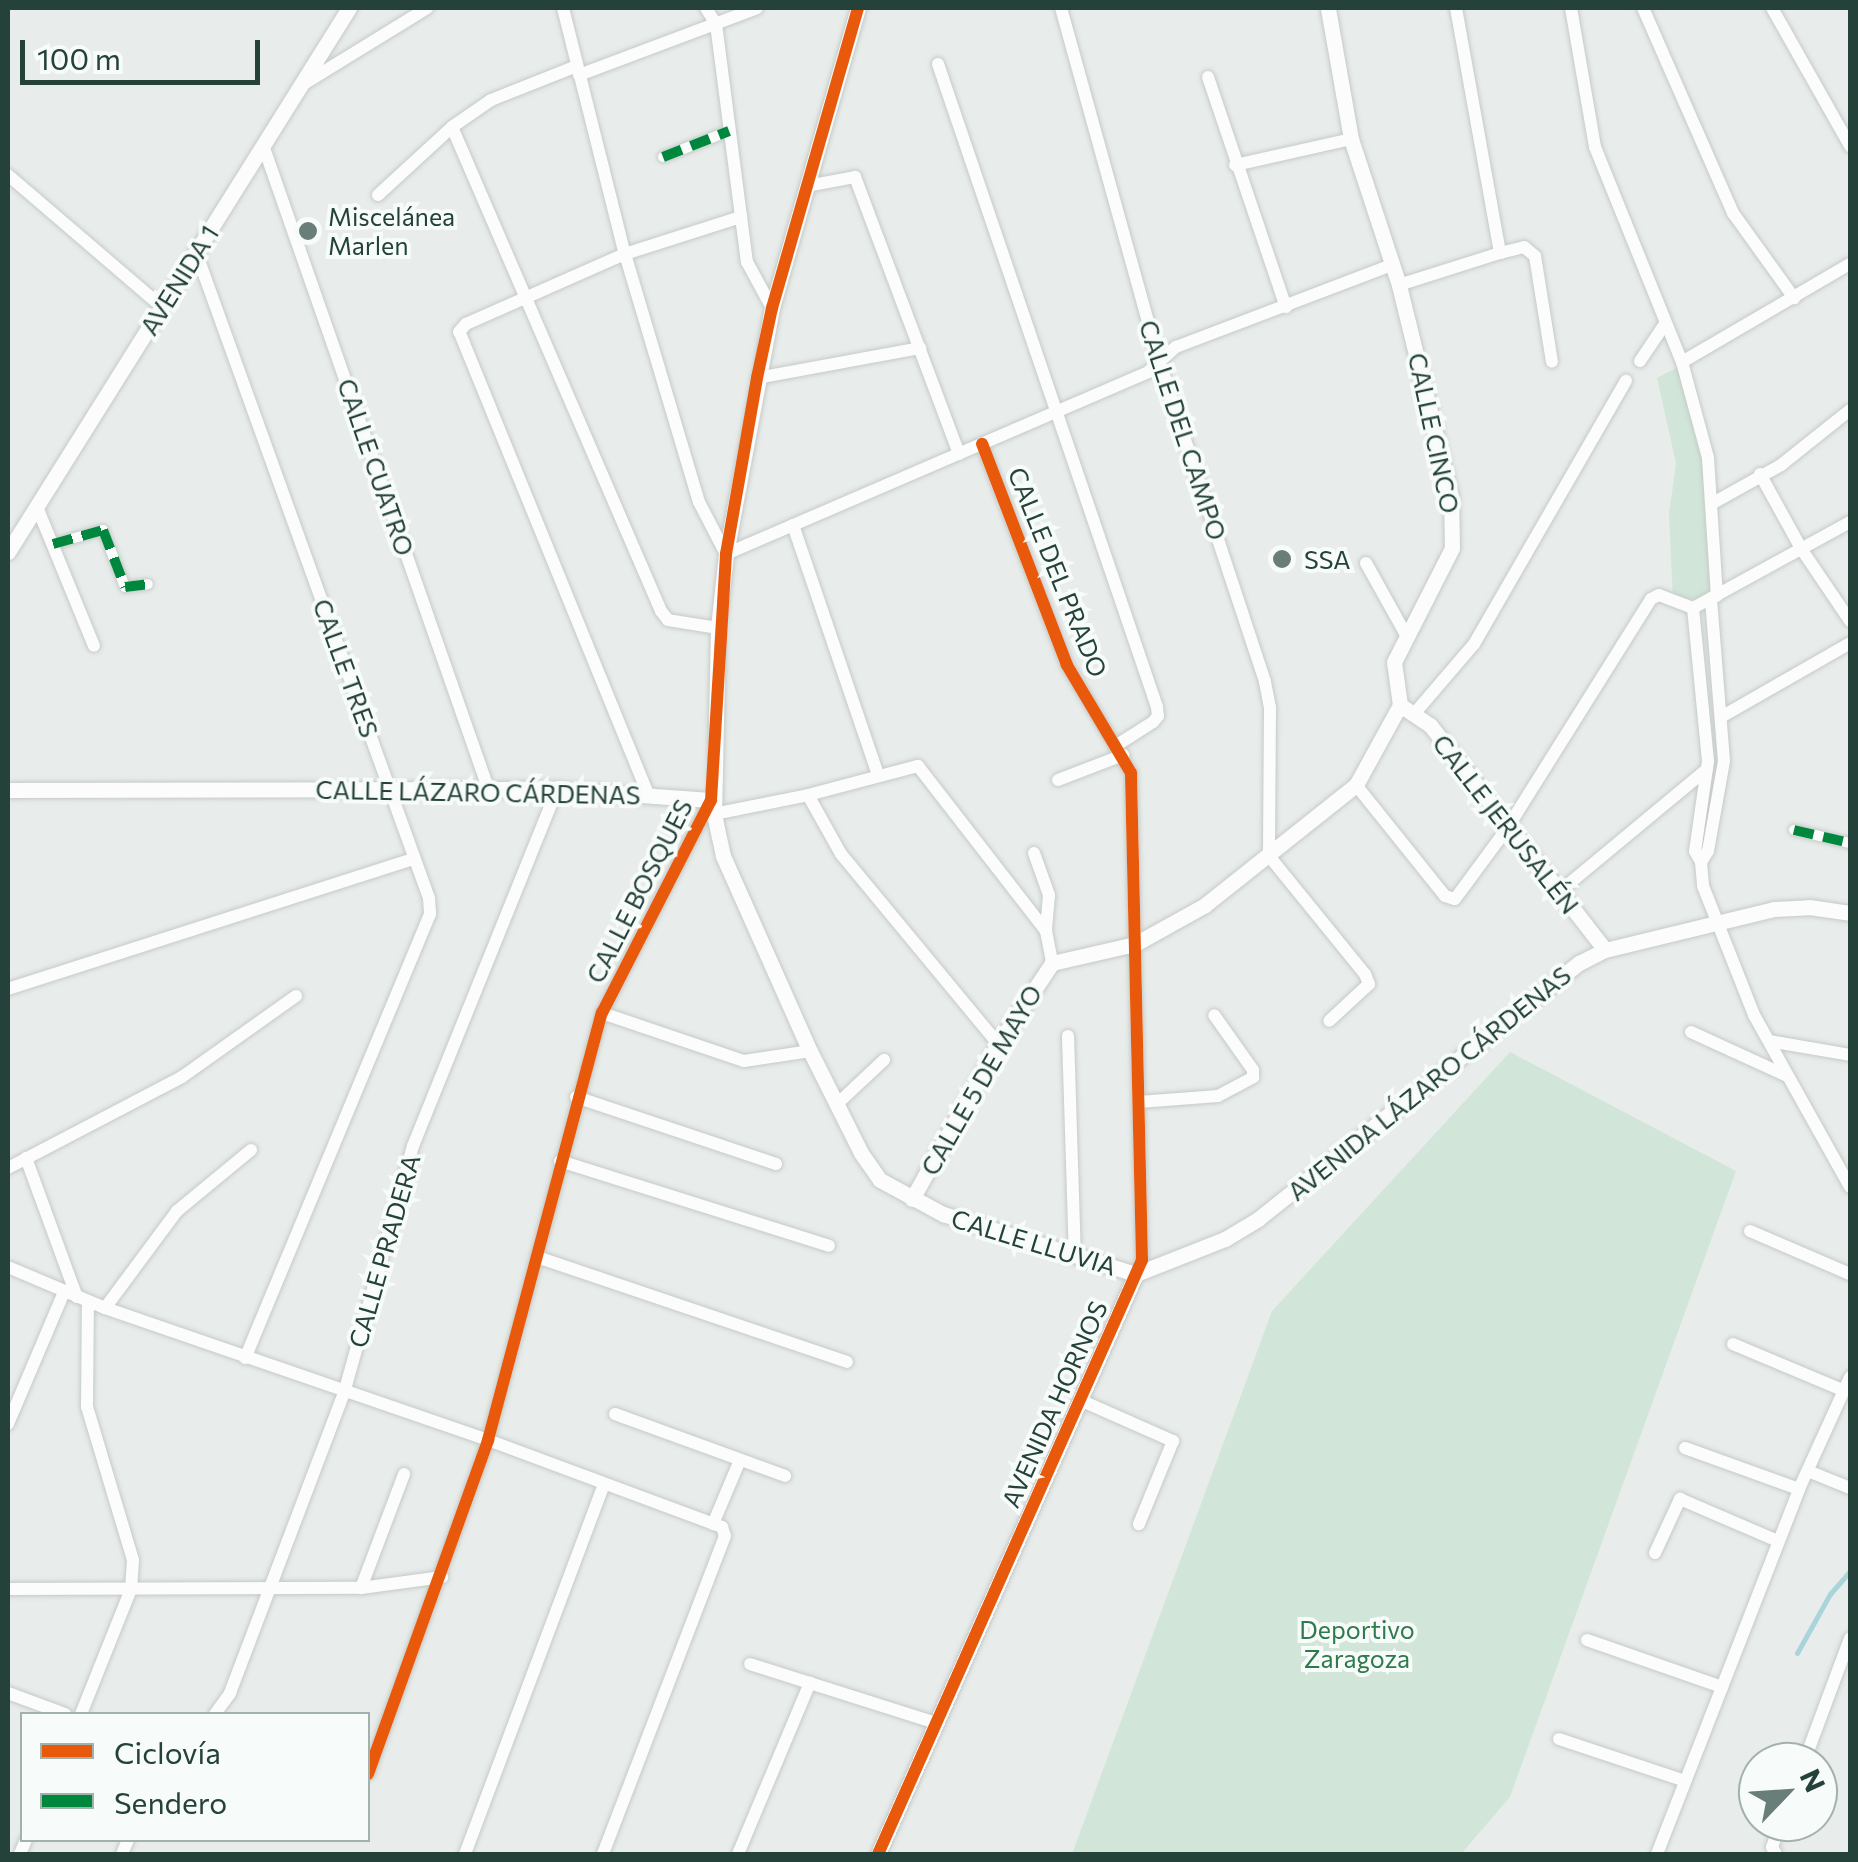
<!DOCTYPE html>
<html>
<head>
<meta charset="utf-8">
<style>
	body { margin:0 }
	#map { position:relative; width:1858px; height:1862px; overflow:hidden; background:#e8edeb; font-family:Commissioner,sans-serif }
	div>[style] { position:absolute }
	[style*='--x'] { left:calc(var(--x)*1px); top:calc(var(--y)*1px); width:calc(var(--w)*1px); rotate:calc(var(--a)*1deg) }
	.green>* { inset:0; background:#d1e6d8 }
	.stream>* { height:5px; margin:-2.5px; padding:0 2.5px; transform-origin:2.5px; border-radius:2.5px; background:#a9d4db }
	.roads { filter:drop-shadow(0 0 2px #c5cac8) drop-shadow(0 0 2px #c5cac8) }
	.pedestrian>* { height:10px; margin:-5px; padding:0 5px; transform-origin:5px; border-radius:5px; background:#fcfcfc }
	.minor>* { height:12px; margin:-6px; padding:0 6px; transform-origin:6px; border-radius:6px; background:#fcfcfc }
	.tertiary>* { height:15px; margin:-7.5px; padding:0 7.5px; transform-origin:7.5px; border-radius:7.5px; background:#fcfcfc }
	.quiet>* { height:10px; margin-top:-5px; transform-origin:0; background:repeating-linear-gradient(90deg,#00873e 0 20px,transparent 0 30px) }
	.cycleway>* { height:12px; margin:-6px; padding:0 6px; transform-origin:6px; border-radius:6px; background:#e8590c }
	.dots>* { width:28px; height:28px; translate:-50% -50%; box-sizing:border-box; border:5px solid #f7fbf9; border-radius:50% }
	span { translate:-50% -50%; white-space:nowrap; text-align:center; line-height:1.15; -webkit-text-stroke:8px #f7fbf9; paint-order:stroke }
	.poi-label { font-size:25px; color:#24423a }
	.left { translate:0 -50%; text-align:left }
	.street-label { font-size:25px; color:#24423a }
	.park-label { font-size:25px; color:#2d7a4b }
	.frame { position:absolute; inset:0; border:10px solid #24423a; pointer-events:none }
	.legend { position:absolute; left:20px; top:1712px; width:350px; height:130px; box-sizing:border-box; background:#f7fbf9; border:2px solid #a3b1ad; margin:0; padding:12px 18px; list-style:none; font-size:30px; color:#24423a }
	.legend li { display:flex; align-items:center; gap:20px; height:50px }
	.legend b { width:50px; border:2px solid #a3b1ad }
	.north { position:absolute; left:1738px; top:1742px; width:100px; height:100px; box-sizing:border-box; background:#f7fbf9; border:2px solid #a3b1ad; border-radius:50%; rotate:65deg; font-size:28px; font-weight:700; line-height:40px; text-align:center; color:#24423a }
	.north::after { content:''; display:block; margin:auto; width:35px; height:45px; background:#697e78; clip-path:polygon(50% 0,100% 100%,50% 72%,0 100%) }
	.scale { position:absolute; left:20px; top:40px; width:240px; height:45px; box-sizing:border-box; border:5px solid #24423a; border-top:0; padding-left:12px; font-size:30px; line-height:35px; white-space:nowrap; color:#24423a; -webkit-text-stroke:8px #f7fbf9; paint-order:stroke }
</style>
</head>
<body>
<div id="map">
	<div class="green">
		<div style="clip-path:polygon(1678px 367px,1705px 458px,1716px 596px,1673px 601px,1669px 514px,1676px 463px,1657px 378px)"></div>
		<div style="clip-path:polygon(1510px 1052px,1736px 1171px,1510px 1797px,1461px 1854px,1072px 1854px,1272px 1311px)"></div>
	</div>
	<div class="stream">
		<div style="--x:1797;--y:1653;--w:68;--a:-60.8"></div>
		<div style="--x:1830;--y:1594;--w:30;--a:-49"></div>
	</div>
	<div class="roads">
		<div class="pedestrian">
			<div style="--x:663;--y:157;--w:71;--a:-21.5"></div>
			<div style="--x:53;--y:544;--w:52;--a:-15.6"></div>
			<div style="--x:103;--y:530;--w:61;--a:68.9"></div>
			<div style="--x:125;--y:587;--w:23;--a:-7"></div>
			<div style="--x:1794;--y:830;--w:57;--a:13.1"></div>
		</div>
		<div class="minor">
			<div style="--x:563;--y:8;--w:254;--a:75.9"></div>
			<div style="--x:625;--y:254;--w:259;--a:73.4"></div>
			<div style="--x:699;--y:502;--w:59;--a:62.6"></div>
			<div style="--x:726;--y:554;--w:460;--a:-23.3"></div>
			<div style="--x:1148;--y:372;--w:38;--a:-42"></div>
			<div style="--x:1176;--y:347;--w:231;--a:-20.8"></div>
			<div style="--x:706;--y:8;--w:19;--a:58"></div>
			<div style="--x:716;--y:24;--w:240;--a:82.6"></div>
			<div style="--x:747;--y:262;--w:52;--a:61.5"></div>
			<div style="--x:1061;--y:8;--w:366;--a:74.5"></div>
			<div style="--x:1159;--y:361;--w:338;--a:71.7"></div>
			<div style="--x:1265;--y:682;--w:25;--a:79"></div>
			<div style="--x:1270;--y:707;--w:149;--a:90.4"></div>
			<div style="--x:1269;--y:856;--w:152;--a:50.9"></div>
			<div style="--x:1365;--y:974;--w:11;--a:68"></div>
			<div style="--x:1369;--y:984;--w:54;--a:137.2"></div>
			<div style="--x:1456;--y:8;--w:249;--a:79.8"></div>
			<div style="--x:1500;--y:253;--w:25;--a:-14"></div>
			<div style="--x:1524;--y:247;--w:14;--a:39"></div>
			<div style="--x:1535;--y:256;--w:107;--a:80.9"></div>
			<div style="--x:1571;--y:8;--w:141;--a:80.2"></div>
			<div style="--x:1595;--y:147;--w:232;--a:68"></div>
			<div style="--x:1682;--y:362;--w:99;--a:74.8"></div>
			<div style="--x:1708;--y:458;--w:138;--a:86.3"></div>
			<div style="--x:1643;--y:8;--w:224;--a:66.3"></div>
			<div style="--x:1733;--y:213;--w:105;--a:54.3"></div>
			<div style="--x:1772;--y:8;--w:159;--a:60.5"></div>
			<div style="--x:938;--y:64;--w:679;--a:71.19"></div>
			<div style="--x:1157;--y:707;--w:9;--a:84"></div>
			<div style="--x:1158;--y:716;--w:8;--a:130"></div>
			<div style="--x:1153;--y:722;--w:43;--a:147.4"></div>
			<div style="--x:579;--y:75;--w:190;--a:-20.6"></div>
			<div style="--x:1208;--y:77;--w:243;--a:71.3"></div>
			<div style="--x:302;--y:85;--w:147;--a:-31.6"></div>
			<div style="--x:452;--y:127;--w:527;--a:66.64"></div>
			<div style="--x:661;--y:611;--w:11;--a:52"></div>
			<div style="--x:668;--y:620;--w:51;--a:9.1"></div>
			<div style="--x:263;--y:145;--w:681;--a:70.71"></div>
			<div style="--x:1235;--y:165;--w:119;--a:-12.6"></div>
			<div style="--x:8;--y:175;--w:203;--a:40.6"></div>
			<div style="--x:807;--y:186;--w:49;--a:-10.6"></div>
			<div style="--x:855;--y:177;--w:296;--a:69.4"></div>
			<div style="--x:378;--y:195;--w:100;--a:-42.6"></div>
			<div style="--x:452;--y:127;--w:47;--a:-34.7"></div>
			<div style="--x:491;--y:100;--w:92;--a:-21.6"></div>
			<div style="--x:196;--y:252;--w:687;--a:70.17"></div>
			<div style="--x:429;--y:898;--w:16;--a:86"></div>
			<div style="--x:430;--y:914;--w:481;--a:112.6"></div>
			<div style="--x:1399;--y:285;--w:106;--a:-17.6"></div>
			<div style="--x:1640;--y:361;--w:45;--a:-56"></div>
			<div style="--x:1682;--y:362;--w:194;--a:-30.3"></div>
			<div style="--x:757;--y:378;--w:166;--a:-10.4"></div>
			<div style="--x:982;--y:444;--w:237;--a:69"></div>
			<div style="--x:1067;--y:665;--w:126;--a:59.3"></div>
			<div style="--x:1131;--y:773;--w:487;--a:88.7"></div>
			<div style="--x:1142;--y:1260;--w:15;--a:113"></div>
			<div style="--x:1760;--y:474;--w:87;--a:61.1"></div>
			<div style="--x:1802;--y:550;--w:86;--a:55.9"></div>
			<div style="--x:1713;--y:503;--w:78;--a:-29.2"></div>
			<div style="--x:1781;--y:465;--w:88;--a:-38.6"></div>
			<div style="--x:37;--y:507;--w:150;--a:67.7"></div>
			<div style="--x:793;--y:525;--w:263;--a:71.2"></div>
			<div style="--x:1366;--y:563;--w:80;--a:60.9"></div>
			<div style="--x:1693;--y:608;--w:154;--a:84.4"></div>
			<div style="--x:1708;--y:761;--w:91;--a:98.2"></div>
			<div style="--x:1695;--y:851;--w:13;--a:61"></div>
			<div style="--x:1701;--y:862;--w:24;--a:85"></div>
			<div style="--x:1703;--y:886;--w:139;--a:68.4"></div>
			<div style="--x:1754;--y:1015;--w:197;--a:60.8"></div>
			<div style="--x:1693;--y:608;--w:179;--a:-28.7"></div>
			<div style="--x:1414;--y:714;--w:92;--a:-49.4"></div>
			<div style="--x:1474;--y:644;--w:304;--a:-60"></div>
			<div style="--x:1721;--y:717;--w:149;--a:-29.8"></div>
			<div style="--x:1058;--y:780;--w:70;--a:-21"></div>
			<div style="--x:1356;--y:785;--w:142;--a:51.3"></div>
			<div style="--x:1445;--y:896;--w:10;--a:17"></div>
			<div style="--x:1455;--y:899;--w:89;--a:-53.6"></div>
			<div style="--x:1508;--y:827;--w:269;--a:-57.9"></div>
			<div style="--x:1651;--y:599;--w:9;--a:-27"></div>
			<div style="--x:1659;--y:595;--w:36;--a:21"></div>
			<div style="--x:648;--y:794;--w:499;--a:-112.2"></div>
			<div style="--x:459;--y:332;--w:11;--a:-49"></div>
			<div style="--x:466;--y:324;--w:174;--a:-23.8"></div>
			<div style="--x:625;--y:254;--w:122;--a:-17.7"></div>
			<div style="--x:808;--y:795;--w:68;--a:60.8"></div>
			<div style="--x:841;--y:854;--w:246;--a:50.4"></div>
			<div style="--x:714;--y:814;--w:96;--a:-11.4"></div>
			<div style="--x:808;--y:795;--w:114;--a:-14.8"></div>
			<div style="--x:918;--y:766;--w:209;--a:52.2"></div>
			<div style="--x:1046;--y:931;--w:33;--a:79"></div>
			<div style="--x:1034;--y:853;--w:45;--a:70.3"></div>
			<div style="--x:1049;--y:895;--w:36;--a:95"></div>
			<div style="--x:1701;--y:862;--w:13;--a:-58"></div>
			<div style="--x:1708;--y:851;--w:91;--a:-79.9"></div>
			<div style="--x:1724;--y:761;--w:163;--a:-94.6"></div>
			<div style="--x:1559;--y:892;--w:192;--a:-39.7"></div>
			<div style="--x:8;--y:989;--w:426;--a:-17.8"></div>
			<div style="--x:602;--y:1013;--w:150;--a:18.7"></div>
			<div style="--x:744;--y:1061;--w:67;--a:-8.6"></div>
			<div style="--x:1691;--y:1032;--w:106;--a:24.6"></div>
			<div style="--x:1068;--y:1036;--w:219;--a:88.2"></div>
			<div style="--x:1769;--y:1041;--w:82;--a:9.8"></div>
			<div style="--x:576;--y:1097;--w:211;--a:18.5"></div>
			<div style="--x:1139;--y:1102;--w:79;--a:-4.3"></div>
			<div style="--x:1218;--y:1096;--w:40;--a:-28"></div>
			<div style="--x:1253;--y:1077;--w:7;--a:-90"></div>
			<div style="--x:1253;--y:1070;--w:67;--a:-125.3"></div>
			<div style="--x:836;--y:1105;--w:66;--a:-43.2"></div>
			<div style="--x:26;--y:1158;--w:148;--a:69.9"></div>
			<div style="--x:560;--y:1161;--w:282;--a:17.5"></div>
			<div style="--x:8;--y:1168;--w:196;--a:-27.6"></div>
			<div style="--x:182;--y:1077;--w:140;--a:-35.4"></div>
			<div style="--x:1750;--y:1231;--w:109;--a:23.3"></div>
			<div style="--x:540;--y:1258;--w:324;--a:18.7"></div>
			<div style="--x:8;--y:1267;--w:105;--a:22.9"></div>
			<div style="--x:105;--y:1308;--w:405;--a:19"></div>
			<div style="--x:488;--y:1440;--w:250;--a:20.4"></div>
			<div style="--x:722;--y:1527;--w:9;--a:72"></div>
			<div style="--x:725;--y:1536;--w:341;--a:111"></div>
			<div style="--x:105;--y:1308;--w:121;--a:-53.4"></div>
			<div style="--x:177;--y:1211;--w:96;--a:-39.5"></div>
			<div style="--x:1733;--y:1344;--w:121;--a:22.8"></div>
			<div style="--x:1080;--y:1400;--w:102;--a:23.8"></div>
			<div style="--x:1173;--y:1441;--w:90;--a:112.3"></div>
			<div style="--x:615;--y:1414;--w:181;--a:20"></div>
			<div style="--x:8;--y:1424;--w:143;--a:-67"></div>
			<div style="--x:1685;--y:1448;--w:121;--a:19.8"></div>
			<div style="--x:1808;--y:1471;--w:45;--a:22"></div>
			<div style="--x:713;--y:1524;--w:69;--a:-67.1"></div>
			<div style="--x:1655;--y:1553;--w:60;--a:-65.2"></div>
			<div style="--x:1680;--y:1499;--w:107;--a:23.2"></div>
			<div style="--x:361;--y:1588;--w:122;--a:-69.3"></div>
			<div style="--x:8;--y:1589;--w:353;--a:-0.2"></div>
			<div style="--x:361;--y:1588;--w:82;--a:-7.7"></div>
			<div style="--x:1587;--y:1640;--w:143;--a:19.2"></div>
			<div style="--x:750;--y:1664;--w:195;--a:17.6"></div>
			<div style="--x:8;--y:1693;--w:61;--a:20.2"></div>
			<div style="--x:81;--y:1714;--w:135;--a:-68.2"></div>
			<div style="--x:131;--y:1589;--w:29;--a:-86"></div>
			<div style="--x:133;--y:1560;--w:160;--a:-106.7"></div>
			<div style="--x:87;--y:1407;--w:105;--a:-89.5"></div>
			<div style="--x:215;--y:1714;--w:26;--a:-54"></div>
			<div style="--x:230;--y:1693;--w:321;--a:-69.2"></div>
			<div style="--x:344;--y:1393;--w:256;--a:-74.4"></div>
			<div style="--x:413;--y:1146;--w:385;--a:-68"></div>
			<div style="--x:1559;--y:1739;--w:133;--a:18.4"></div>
			<div style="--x:1804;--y:1762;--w:132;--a:-69.6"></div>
			<div style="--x:368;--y:1774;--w:355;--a:-70.2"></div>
			<div style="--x:488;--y:1440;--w:442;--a:-75.1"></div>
			<div style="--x:602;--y:1013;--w:239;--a:-62.9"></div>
			<div style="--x:20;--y:1854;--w:15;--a:-67"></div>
			<div style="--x:122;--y:1854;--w:15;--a:-67"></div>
			<div style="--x:465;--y:1854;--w:394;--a:-69.4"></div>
			<div style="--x:738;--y:1854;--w:186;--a:-67.2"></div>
			<div style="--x:1657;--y:1854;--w:392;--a:-68.7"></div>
			<div style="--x:1799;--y:1489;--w:123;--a:-65.5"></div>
			<div style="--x:1776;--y:1854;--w:8;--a:-120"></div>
			<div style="--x:1772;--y:1847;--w:27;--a:-70"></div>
		</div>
		<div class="tertiary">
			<div style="--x:858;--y:8;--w:312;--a:106"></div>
			<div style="--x:772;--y:308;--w:250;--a:100.6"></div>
			<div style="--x:726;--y:554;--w:74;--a:96.2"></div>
			<div style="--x:718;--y:628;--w:186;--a:91.2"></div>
			<div style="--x:714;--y:814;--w:43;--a:77.9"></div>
			<div style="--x:723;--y:856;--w:214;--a:66"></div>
			<div style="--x:810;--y:1051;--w:114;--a:63.4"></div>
			<div style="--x:861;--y:1153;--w:33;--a:55"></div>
			<div style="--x:880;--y:1180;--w:72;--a:28.4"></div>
			<div style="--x:943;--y:1214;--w:202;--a:17.3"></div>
			<div style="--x:8;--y:552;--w:642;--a:-57.92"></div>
			<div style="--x:1400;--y:705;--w:36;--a:34"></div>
			<div style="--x:1430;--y:725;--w:285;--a:52.1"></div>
			<div style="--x:8;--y:790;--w:549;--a:-0.1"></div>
			<div style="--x:557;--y:789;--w:154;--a:4.1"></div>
			<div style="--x:912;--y:1199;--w:177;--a:-61"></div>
			<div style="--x:998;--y:1044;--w:97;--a:-56.3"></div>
			<div style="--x:1052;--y:963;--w:85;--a:-12.9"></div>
			<div style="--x:1135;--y:944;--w:80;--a:-29.1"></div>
			<div style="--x:1205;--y:905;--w:193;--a:-38.5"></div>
			<div style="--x:1356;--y:785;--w:91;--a:-61.2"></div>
			<div style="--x:1400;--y:705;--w:43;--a:-97.9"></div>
			<div style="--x:1394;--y:662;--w:128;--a:-63"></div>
			<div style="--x:1452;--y:548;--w:51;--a:-91.1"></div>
			<div style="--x:1451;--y:497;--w:218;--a:-103.8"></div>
			<div style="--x:1399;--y:285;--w:154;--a:-108.2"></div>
			<div style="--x:1351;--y:139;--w:133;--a:-100"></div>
			<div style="--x:1136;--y:1274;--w:96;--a:-21.5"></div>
			<div style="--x:1225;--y:1239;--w:39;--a:-31"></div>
			<div style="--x:1258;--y:1219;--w:411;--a:-38.6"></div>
			<div style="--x:1579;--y:963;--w:29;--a:-27"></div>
			<div style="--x:1605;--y:950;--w:174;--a:-13.6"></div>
			<div style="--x:1774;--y:909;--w:35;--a:-3"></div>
			<div style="--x:1809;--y:907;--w:41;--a:8.3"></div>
			<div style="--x:878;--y:1854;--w:635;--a:-66.02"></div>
		</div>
	</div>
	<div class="quiet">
		<div style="--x:663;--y:157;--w:71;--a:-21.5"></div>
		<div style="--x:53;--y:544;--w:52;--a:-15.6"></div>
		<div style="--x:103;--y:530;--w:61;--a:68.9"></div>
		<div style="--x:125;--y:587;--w:23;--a:-7"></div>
		<div style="--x:1794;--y:830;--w:57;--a:13.1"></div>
	</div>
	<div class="cycleway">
		<div style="--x:368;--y:1774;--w:355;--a:-70.2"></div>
		<div style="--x:488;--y:1440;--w:442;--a:-75.1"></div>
		<div style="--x:602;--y:1013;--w:239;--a:-62.9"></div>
		<div style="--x:711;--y:800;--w:246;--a:-86.5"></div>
		<div style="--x:726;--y:554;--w:179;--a:-80"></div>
		<div style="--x:757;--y:378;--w:72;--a:-77.9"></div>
		<div style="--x:772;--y:308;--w:312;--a:-74"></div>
		<div style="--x:878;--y:1854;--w:650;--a:-66.04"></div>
		<div style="--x:1142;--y:1260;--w:487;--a:-91.3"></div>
		<div style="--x:1131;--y:773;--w:126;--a:-120.7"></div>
		<div style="--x:1067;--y:665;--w:237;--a:-111"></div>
	</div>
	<div class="dots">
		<div style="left:308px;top:231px;background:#697e78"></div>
		<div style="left:1282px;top:559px;background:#697e78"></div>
	</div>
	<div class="poi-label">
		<span class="left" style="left:328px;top:231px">Miscelánea<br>Marlen</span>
		<span class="left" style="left:1304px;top:559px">SSA</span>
	</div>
	<div class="street-label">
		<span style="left:179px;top:280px;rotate:-58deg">AVENIDA 1</span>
		<span style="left:1183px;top:430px;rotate:72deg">CALLE DEL CAMPO</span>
		<span style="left:1434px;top:433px;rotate:78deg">CALLE CINCO</span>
		<span style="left:376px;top:467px;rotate:71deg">CALLE CUATRO</span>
		<span style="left:1058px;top:572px;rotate:68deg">CALLE DEL PRADO</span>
		<span style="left:346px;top:668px;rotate:70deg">CALLE TRES</span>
		<span style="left:478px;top:792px;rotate:1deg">CALLE LÁZARO CÁRDENAS</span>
		<span style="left:1506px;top:824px;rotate:52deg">CALLE JERUSALÉN</span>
		<span style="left:639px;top:891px;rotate:-63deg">CALLE BOSQUES</span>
		<span style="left:981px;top:1080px;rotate:-60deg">CALLE 5 DE MAYO</span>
		<span style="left:1429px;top:1083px;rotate:-39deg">AVENIDA LÁZARO CÁRDENAS</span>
		<span style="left:1034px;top:1242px;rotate:17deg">CALLE LLUVIA</span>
		<span style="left:384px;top:1251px;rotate:-74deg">CALLE PRADERA</span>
		<span style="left:1054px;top:1404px;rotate:-66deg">AVENIDA HORNOS</span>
	</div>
	<div class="park-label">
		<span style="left:1357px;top:1644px">Deportivo<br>Zaragoza</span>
	</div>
	<div class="frame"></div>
	<ul class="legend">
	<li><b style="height:12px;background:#e8590c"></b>Ciclovía</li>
	<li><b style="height:12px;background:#00873e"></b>Sendero</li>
	</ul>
	<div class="north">N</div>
	<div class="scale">100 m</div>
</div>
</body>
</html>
